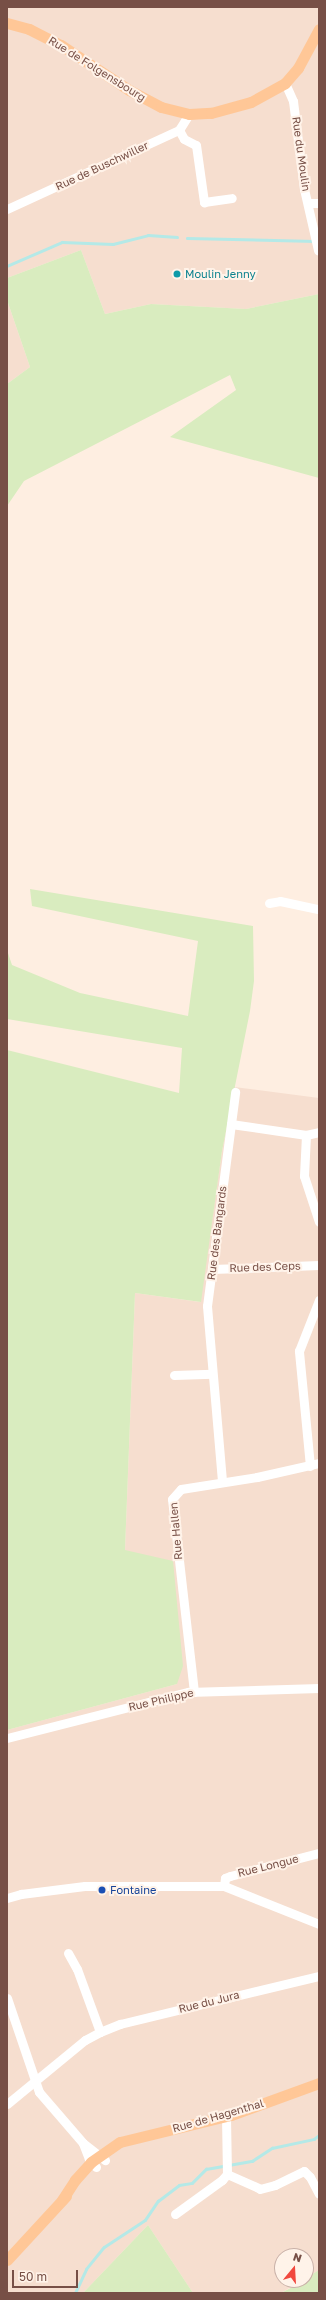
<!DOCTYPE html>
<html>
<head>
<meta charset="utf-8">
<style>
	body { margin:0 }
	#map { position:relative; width:326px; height:2300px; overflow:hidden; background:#feeee1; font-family:"Golos Text",sans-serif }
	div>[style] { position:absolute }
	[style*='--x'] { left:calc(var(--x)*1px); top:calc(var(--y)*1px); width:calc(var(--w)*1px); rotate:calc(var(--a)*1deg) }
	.residential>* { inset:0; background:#f6decf }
	.green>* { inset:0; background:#d9ecbf }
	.stream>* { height:2.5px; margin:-1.25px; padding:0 1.25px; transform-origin:1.25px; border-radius:1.25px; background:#b4e9e7 }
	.minor>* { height:9px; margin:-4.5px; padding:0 4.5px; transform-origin:4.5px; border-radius:4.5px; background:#fff }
	.major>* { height:11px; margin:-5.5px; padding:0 5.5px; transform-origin:5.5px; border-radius:5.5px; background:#ffc797 }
	.dots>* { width:11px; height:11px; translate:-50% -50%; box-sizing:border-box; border:2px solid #fff3e9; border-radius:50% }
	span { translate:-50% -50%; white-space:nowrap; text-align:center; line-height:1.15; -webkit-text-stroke:4px #fff3e9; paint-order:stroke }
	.street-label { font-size:11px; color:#774f46 }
	.culture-label { font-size:11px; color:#0d838f }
	.left { translate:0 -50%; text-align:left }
	.transit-label { font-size:11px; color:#164399 }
	.frame { position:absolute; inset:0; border:8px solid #774f46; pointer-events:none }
	.north { position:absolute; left:274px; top:2248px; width:40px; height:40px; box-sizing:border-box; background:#fff3e9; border:1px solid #c9b1a8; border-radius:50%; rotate:18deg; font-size:11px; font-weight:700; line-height:16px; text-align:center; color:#774f46 }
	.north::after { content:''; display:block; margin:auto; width:14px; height:18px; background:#f1473d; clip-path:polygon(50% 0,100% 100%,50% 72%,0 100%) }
	.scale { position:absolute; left:12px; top:2270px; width:66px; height:18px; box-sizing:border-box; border:2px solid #774f46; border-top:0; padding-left:5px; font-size:12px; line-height:14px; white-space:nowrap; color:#774f46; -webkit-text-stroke:3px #fff3e9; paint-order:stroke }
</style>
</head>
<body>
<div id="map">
	<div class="residential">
		<div style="clip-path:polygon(7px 7px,319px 7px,319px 294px,246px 309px,151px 304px,105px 314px,81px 250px,7px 278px)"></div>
		<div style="clip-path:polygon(7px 300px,30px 367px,7px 384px)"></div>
		<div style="clip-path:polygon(234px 1087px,319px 1098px,319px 2270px,306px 2278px,306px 2256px,282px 2256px,282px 2280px,303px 2280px,281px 2293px,193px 2293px,148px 2225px,83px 2293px,7px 2293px,7px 1730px,177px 1684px,125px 1551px,135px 1293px,200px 1302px,222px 1151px)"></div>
	</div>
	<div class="green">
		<div style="clip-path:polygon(81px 250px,105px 314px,151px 304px,246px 309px,319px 294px,319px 478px,170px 437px,236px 390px,230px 375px,24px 481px,7px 506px,7px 384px,30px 367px,7px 300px,7px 278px)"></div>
		<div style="clip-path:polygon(30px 889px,253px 926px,254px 981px,250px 1011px,222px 1151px,201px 1302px,135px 1293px,125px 1550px,173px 1561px,183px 1666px,177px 1684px,7px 1730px,7px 1050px,179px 1093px,182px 1048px,7px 1019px,7px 950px,12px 965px,80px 993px,188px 1016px,198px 941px,32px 906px)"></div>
		<div style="clip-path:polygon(148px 2225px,193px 2293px,83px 2293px)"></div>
		<div style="clip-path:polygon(319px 2270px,319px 2293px,281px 2293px,306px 2280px,306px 2278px)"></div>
	</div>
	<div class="stream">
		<div style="--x:187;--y:238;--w:128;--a:1.3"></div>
		<div style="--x:7;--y:266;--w:60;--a:-23.6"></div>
		<div style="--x:62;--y:242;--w:51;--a:2.2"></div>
		<div style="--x:113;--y:244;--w:36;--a:-14"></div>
		<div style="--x:148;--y:235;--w:29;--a:4"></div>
		<div style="--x:75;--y:2293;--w:26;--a:-65"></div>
		<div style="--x:86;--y:2269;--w:28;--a:-51"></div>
		<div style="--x:104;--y:2247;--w:49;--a:-33.4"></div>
		<div style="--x:145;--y:2220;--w:23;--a:-56"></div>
		<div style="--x:158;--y:2201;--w:26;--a:-37"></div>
		<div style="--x:179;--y:2185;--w:13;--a:-9"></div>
		<div style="--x:192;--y:2183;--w:20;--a:-45"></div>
		<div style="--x:206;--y:2169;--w:47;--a:-9.9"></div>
		<div style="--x:252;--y:2161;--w:24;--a:-33"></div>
		<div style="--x:272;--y:2148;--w:43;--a:-12.1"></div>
		<div style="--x:314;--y:2139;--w:6;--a:-39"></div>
	</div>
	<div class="minor">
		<div style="--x:285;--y:83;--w:20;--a:66"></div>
		<div style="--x:293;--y:101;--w:89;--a:82.9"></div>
		<div style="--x:304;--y:189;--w:63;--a:77.1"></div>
		<div style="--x:179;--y:130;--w:10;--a:61"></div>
		<div style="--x:184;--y:139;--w:13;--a:27"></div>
		<div style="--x:196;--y:145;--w:58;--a:82"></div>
		<div style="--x:204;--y:202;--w:28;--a:-8"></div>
		<div style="--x:308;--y:203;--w:11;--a:0"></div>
		<div style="--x:7;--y:209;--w:189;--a:-24.7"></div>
		<div style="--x:179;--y:130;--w:19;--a:-58"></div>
		<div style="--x:269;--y:903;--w:11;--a:-10"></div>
		<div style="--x:280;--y:901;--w:40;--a:12"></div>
		<div style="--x:231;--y:1124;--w:76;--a:8.3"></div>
		<div style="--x:306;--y:1135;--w:13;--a:-13"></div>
		<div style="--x:306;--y:1135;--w:41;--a:92.8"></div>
		<div style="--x:304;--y:1176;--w:48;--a:71.9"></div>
		<div style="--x:212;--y:1269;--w:107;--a:-2.1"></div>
		<div style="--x:174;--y:1375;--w:38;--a:-2"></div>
		<div style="--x:310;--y:1466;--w:116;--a:-95.5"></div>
		<div style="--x:299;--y:1351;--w:55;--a:-68.6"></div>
		<div style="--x:222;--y:1481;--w:176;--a:-94.9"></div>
		<div style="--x:207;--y:1306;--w:216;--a:-82.5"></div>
		<div style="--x:194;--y:1692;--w:194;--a:-96.5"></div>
		<div style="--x:172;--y:1499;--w:13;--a:-48"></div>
		<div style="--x:181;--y:1489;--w:77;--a:-9"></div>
		<div style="--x:257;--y:1477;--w:64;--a:-12.7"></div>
		<div style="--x:7;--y:1738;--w:187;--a:-14.3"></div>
		<div style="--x:188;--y:1692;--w:131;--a:-1.7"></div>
		<div style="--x:224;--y:1886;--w:8;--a:-83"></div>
		<div style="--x:225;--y:1878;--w:5;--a:-22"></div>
		<div style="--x:230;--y:1876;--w:92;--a:-14.5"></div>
		<div style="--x:7;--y:1898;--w:15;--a:-16"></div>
		<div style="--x:21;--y:1894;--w:64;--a:-7.1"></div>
		<div style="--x:85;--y:1886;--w:139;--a:0"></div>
		<div style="--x:224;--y:1886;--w:102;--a:21.8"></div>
		<div style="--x:68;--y:1953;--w:18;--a:61"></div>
		<div style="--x:77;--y:1969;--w:67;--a:69.9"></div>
		<div style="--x:7;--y:1998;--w:99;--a:71.2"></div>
		<div style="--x:39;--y:2092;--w:67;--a:49.2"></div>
		<div style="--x:7;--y:2104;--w:101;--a:-39.4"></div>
		<div style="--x:85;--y:2040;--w:17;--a:-28"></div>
		<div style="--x:100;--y:2032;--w:22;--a:-22"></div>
		<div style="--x:120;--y:2024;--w:205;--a:-13.6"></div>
		<div style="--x:96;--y:2167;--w:11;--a:-131"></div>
		<div style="--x:89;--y:2159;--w:17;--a:-111"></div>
		<div style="--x:83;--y:2143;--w:28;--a:38"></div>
		<div style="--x:227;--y:2174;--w:36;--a:24"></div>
		<div style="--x:260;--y:2189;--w:16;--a:-15"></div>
		<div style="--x:275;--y:2185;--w:32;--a:-26"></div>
		<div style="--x:304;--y:2171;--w:8;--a:45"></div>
		<div style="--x:310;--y:2177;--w:19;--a:62"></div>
		<div style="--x:175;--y:2214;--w:58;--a:-35.9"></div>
		<div style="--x:222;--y:2180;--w:8;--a:-50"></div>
		<div style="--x:227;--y:2174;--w:58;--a:-91"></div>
	</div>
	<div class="major">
		<div style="--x:7;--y:23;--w:23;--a:15"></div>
		<div style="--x:29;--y:29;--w:36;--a:27"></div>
		<div style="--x:61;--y:45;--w:82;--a:33.5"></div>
		<div style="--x:129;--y:90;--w:36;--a:28"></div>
		<div style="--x:161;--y:107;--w:29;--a:14"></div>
		<div style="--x:189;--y:114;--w:22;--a:-3"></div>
		<div style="--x:211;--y:113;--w:41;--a:-15.4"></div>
		<div style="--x:251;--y:102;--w:39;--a:-29"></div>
		<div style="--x:285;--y:83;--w:20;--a:-49"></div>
		<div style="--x:298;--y:68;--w:44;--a:-61.7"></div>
		<div style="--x:62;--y:2200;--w:24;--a:-57"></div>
		<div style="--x:75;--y:2180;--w:24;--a:-48"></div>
		<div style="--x:91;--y:2162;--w:35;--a:-35"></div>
		<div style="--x:120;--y:2142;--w:114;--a:-13.7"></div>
		<div style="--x:231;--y:2115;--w:94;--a:-20"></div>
		<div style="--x:7;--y:2260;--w:87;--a:-47.3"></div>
	</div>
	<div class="dots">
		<div style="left:177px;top:274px;background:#0f9aa8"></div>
		<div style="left:102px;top:1890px;background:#1a4fb4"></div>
	</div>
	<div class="street-label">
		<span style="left:97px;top:69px;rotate:32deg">Rue de Folgensbourg</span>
		<span style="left:301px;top:154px;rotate:82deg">Rue du Moulin</span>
		<span style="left:102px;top:166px;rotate:-25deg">Rue de Buschwiller</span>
		<span style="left:217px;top:1233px;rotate:-83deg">Rue des Bangards</span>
		<span style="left:265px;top:1267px;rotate:-2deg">Rue des Ceps</span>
		<span style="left:176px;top:1531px;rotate:-95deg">Rue Hallen</span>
		<span style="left:161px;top:1700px;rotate:-13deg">Rue Philippe</span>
		<span style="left:268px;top:1866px;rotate:-14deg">Rue Longue</span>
		<span style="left:209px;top:2002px;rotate:-14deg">Rue du Jura</span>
		<span style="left:218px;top:2116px;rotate:-16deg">Rue de Hagenthal</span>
	</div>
	<div class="culture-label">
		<span class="left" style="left:185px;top:274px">Moulin Jenny</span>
	</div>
	<div class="transit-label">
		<span class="left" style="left:110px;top:1890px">Fontaine</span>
	</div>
	<div class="frame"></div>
	<div class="north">N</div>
	<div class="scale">50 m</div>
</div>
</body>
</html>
